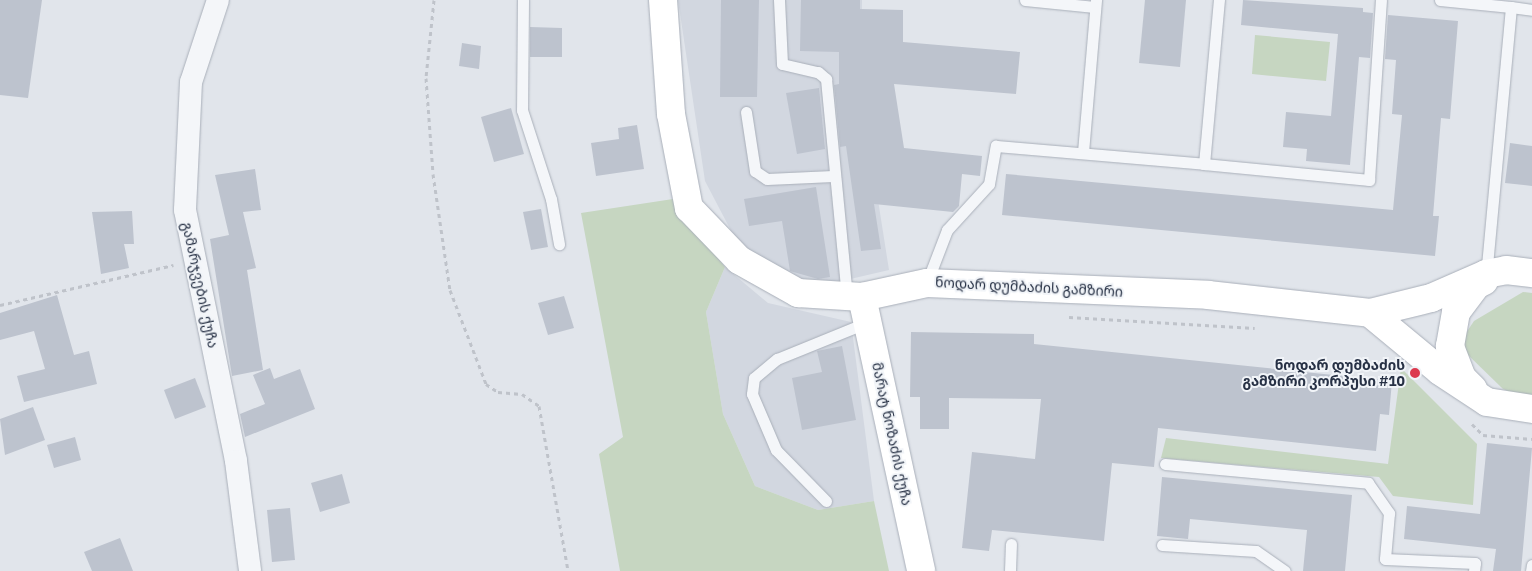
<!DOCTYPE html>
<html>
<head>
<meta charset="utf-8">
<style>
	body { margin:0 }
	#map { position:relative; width:1532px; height:571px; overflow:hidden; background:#e1e5eb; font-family:"IBM Plex Sans","Noto Sans Georgian",sans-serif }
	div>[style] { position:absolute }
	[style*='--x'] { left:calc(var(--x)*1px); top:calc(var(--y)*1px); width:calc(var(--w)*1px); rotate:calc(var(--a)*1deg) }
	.built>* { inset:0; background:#d2d7e0 }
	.green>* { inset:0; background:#c6d6c1 }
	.building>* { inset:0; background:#bdc3ce }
	.path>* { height:3px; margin-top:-1.5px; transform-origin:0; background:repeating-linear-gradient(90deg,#bfc3ca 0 4px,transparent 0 8px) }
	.roads { filter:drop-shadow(0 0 1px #a9afb9) drop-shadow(0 0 1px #a9afb9) }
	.lane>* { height:11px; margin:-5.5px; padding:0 5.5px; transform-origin:5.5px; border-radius:5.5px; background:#f4f6f9 }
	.street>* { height:22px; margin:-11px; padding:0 11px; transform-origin:11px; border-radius:11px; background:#f4f6f9 }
	.secondary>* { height:28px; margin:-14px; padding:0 14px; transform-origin:14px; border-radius:14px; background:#fff }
	.dots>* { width:14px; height:14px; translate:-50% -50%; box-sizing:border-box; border:2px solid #f1f4f8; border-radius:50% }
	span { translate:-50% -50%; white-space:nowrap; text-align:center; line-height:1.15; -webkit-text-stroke:4px #f1f4f8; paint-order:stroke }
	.street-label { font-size:14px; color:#273145 }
	.poi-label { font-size:14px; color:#273145; font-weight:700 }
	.right { translate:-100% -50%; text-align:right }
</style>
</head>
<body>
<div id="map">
	<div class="built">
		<div style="clip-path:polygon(678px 0,862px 0,861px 92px,889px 270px,803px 290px,739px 246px,705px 181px)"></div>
		<div style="clip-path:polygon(725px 267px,768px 303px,851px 322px,874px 501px,818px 510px,755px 486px,723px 414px,706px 312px)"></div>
	</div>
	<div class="green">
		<div style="clip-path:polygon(1255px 35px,1330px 42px,1326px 81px,1252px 74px)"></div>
		<div style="clip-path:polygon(673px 199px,725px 267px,706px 312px,723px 414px,755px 486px,818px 510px,874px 501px,889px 571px,620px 571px,599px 454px,623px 437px,581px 213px)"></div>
		<div style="clip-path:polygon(1523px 292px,1532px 293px,1532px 401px,1503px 389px,1465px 352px,1464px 336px,1474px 321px)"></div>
		<div style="clip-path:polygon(1401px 368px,1477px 444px,1473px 505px,1393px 496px,1379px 477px,1161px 458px,1166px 438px,1388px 464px)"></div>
	</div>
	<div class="building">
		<div style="clip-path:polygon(0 0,42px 0,28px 98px,0 95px)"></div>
		<div style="clip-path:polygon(721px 0,759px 0,757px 97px,720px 97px)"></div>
		<div style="clip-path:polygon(801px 0,860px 0,860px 9px,903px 10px,903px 42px,1020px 52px,1016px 94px,894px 84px,904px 148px,982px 156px,980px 176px,962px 174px,959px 206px,953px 212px,874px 204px,881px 249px,861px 251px,846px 146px,840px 147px,834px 85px,839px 84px,839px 52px,800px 51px)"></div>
		<div style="clip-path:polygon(1145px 0,1186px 0,1180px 67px,1139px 63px)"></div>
		<div style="clip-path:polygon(1243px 0,1363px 8px,1363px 12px,1373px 13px,1370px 58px,1359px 57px,1350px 165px,1306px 161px,1307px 149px,1283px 147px,1286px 112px,1331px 116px,1338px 34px,1241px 25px)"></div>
		<div style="clip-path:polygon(1388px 15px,1458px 21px,1450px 119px,1441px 118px,1433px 216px,1439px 216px,1435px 256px,1002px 215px,1006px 174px,1393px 210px,1402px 115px,1392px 114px,1396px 60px,1385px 59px)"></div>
		<div style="clip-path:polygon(530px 27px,562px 28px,562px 57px,530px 57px)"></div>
		<div style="clip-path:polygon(462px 43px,481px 46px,479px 69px,459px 66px)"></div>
		<div style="clip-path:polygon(819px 88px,825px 149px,797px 154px,786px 93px)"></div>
		<div style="clip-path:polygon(511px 108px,524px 154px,494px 162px,481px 117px)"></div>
		<div style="clip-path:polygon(637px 125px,644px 169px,596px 176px,591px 143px,619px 139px,618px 128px)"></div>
		<div style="clip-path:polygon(1510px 143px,1532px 146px,1532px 186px,1505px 183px)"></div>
		<div style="clip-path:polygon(255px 169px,261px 210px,243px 212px,256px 268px,247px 270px,263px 370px,232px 376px,210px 239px,229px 235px,215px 175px)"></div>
		<div style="clip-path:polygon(816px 187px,830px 277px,818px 279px,790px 271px,782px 221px,749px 226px,744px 199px)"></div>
		<div style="clip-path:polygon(541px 209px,548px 247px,531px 250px,523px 212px)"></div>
		<div style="clip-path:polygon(132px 211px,134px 244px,124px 244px,129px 268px,101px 274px,92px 212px)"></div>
		<div style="clip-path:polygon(57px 295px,74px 355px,89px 351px,97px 384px,24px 402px,17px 376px,45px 369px,34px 331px,0 340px,0 313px)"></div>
		<div style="clip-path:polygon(564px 296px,574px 328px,548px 335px,538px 303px)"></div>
		<div style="clip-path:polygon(911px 332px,1034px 334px,1034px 344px,1392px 381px,1389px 415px,1380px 414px,1376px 451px,1158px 428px,1154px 467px,1112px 463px,1104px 541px,992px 530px,989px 551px,962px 548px,972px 452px,1035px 459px,1041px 399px,949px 398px,949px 429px,920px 429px,920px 397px,910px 397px)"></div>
		<div style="clip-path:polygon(842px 346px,856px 420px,802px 430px,792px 378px,822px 372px,817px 351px)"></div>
		<div style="clip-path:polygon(270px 368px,274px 379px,300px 369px,315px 409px,245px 437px,240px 414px,265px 404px,253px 375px)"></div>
		<div style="clip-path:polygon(195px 378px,206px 407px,175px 419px,164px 390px)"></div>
		<div style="clip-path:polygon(33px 407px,45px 440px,5px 455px,0 419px)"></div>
		<div style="clip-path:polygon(75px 437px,81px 460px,54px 468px,47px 445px)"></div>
		<div style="clip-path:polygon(1487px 443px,1532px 448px,1521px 571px,1493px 571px,1496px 549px,1404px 539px,1407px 506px,1480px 514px)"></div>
		<div style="clip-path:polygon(342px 474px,350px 503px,320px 512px,311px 483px)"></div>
		<div style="clip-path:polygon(1162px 477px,1352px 495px,1345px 571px,1303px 571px,1307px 530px,1190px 519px,1188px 539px,1157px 536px)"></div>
		<div style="clip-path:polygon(290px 508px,295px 560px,272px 562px,267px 510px)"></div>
		<div style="clip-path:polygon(120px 538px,133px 571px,92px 571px,84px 552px)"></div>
	</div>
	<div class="path">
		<div style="--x:434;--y:0;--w:78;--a:95.9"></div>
		<div style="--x:426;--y:78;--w:96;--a:85.8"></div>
		<div style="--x:433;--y:174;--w:117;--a:81.7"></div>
		<div style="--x:450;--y:290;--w:101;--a:69"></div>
		<div style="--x:486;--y:384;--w:14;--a:34"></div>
		<div style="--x:498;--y:392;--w:24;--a:5"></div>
		<div style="--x:522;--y:394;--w:21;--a:35"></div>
		<div style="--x:539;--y:406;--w:168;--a:80"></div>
		<div style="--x:0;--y:305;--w:178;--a:-13"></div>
		<div style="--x:1069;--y:317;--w:186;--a:3.4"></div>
		<div style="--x:1472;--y:424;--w:16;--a:45"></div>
		<div style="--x:1483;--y:435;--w:49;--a:4.7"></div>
	</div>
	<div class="roads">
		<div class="lane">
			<div style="--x:523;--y:0;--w:110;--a:90.5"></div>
			<div style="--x:522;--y:110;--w:94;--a:72"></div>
			<div style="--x:551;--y:199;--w:46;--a:79.9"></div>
			<div style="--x:779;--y:0;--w:64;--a:87.3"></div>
			<div style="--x:782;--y:64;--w:37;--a:13"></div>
			<div style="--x:818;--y:72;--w:11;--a:41"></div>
			<div style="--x:826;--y:79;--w:218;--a:84.5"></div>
			<div style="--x:1025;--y:0;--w:70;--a:5.7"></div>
			<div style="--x:1440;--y:0;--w:71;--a:5.6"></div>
			<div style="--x:1511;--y:7;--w:268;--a:95.3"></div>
			<div style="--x:1511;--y:7;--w:21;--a:8"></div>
			<div style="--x:746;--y:112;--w:60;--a:81.3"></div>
			<div style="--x:755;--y:171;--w:14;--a:34"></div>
			<div style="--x:767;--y:179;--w:66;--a:-2.6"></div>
			<div style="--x:1083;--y:152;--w:153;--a:-85.1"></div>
			<div style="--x:1204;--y:164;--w:166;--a:5.5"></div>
			<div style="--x:1369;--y:180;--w:180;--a:-86.2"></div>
			<div style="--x:927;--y:282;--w:56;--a:-69"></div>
			<div style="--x:947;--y:230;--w:62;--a:-47.6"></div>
			<div style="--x:989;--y:184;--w:39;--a:-80"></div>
			<div style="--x:996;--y:146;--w:209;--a:4.9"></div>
			<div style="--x:1204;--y:164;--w:165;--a:-84.8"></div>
			<div style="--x:1165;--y:464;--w:204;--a:5.3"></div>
			<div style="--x:1368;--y:483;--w:37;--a:55"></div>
			<div style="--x:1389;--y:513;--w:46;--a:95"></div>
			<div style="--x:1385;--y:559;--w:90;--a:2.5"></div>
			<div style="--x:1475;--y:563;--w:8;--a:97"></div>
			<div style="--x:826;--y:501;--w:71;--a:-134.4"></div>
			<div style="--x:776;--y:450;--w:61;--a:-113.2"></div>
			<div style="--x:752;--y:394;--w:16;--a:-83"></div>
			<div style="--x:754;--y:378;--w:30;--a:-40"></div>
			<div style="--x:777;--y:359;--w:98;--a:-22.1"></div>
			<div style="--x:1162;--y:545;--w:94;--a:3.7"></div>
			<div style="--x:1256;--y:551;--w:35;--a:35"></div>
			<div style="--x:1010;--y:571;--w:27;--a:-88"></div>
			<div style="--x:1531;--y:571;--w:6;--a:-81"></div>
		</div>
		<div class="street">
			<div style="--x:218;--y:0;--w:86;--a:108.2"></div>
			<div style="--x:191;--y:82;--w:128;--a:92.7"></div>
			<div style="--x:185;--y:210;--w:256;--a:78.5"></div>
			<div style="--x:236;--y:461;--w:111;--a:82.7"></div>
		</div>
		<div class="secondary">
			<div style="--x:663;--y:0;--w:114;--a:86"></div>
			<div style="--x:671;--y:114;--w:96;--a:79.2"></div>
			<div style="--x:689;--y:208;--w:72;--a:46.1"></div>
			<div style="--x:739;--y:260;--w:68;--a:29.2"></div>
			<div style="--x:798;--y:293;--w:64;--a:3.6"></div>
			<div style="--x:862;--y:297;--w:66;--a:-12.2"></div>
			<div style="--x:927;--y:283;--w:281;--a:2.4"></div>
			<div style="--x:1208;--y:295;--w:163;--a:6.3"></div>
			<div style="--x:1370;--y:313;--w:63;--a:-13.8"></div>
			<div style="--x:1431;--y:298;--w:60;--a:-23.6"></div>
			<div style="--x:1486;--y:274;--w:20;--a:-11"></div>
			<div style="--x:1506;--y:270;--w:26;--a:7"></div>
			<div style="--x:862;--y:297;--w:280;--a:77.8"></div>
			<div style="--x:1370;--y:313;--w:91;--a:39.6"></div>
			<div style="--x:1440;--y:371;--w:56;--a:33.4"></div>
			<div style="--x:1487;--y:402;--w:46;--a:8.8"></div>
			<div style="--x:1473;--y:389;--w:16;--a:-135"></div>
			<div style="--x:1462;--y:378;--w:34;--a:-111"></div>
			<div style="--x:1450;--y:346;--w:35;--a:-80"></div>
			<div style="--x:1456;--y:312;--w:34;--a:-53"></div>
			<div style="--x:1476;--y:285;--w:9;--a:-27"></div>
		</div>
	</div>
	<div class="dots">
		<div style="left:1415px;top:373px;background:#dc3a4e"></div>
	</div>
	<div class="street-label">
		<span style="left:200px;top:285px;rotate:78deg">გამარჯვების ქუჩა</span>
		<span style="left:1029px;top:287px;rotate:3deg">ნოდარ დუმბაძის გამზირი</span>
		<span style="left:892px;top:434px;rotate:78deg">მარატ ნოზაძის ქუჩა</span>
	</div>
	<div class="poi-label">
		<span class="right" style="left:1405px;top:373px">ნოდარ დუმბაძის<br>გამზირი კორპუსი #10</span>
	</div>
</div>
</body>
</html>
